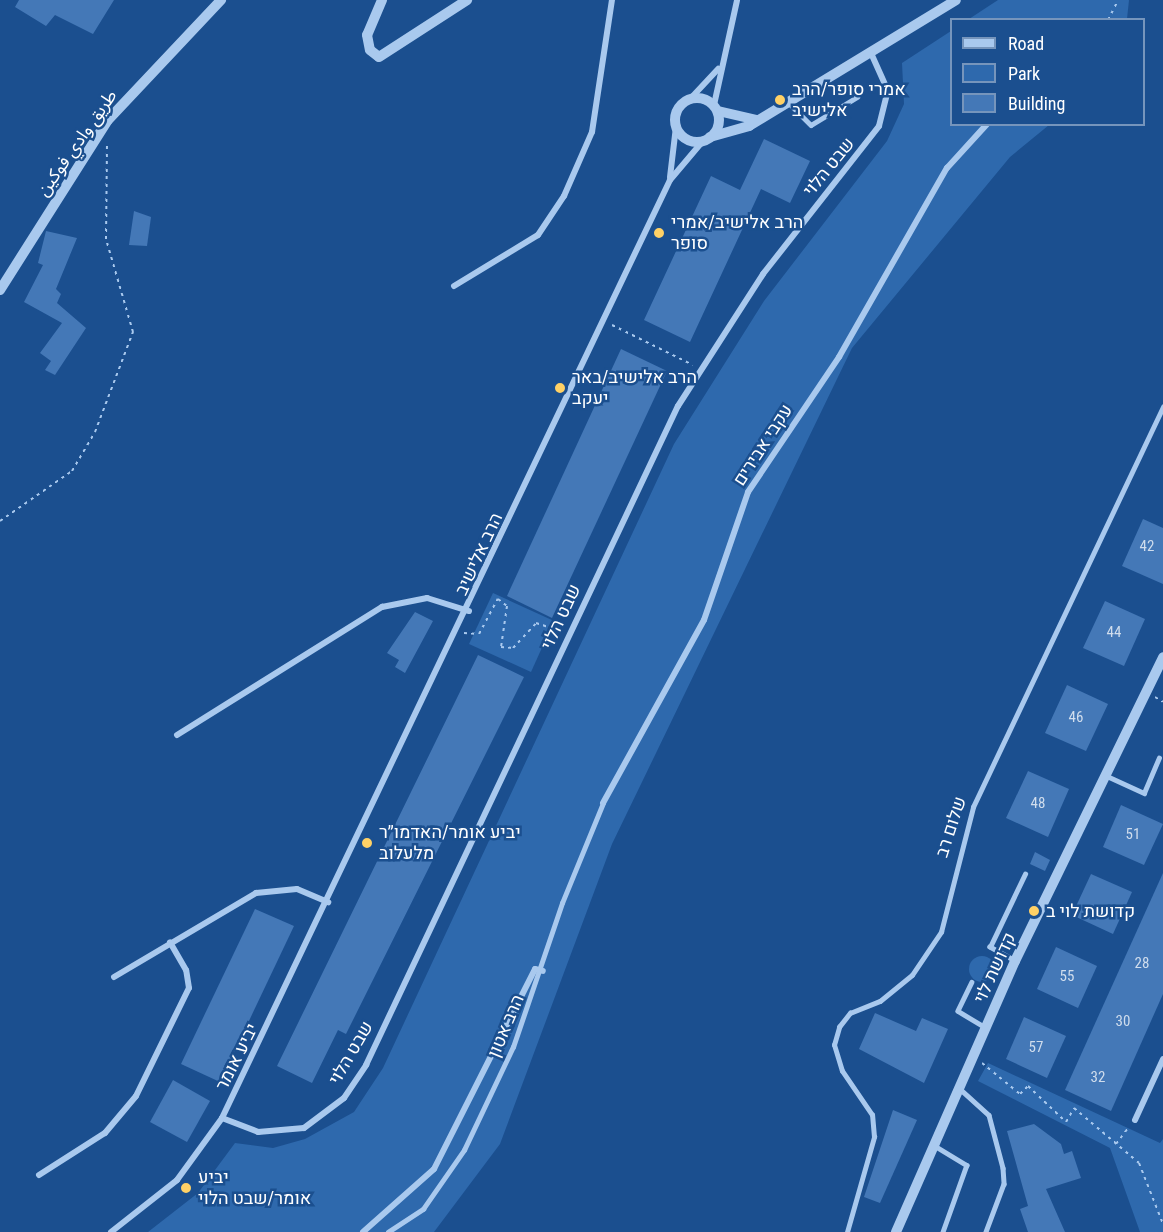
<!DOCTYPE html>
<html>
<head>
<meta charset="utf-8">
<style>
	body { margin:0 }
	#map { position:relative; width:1163px; height:1232px; overflow:hidden; background:#1b4f8f; font-family:"Roboto Condensed","Noto Sans Arabic",Heebo,sans-serif }
	div>[style] { position:absolute }
	[style*='--x'] { left:calc(var(--x)*1px); top:calc(var(--y)*1px); width:calc(var(--w)*1px); rotate:calc(var(--a)*1deg) }
	.green>* { inset:0; background:#2e69ad }
	.round { border-radius:50% }
	.building>* { inset:0; background:#4478b7 }
	.path>* { height:2px; margin-top:-1px; transform-origin:0; background:repeating-linear-gradient(90deg,#a9c9ee 0 3px,transparent 0 7.5px) }
	.service>* { height:4.5px; margin:-2.25px; padding:0 2.25px; transform-origin:2.25px; border-radius:2.25px; background:#a9c9ee }
	.minor>* { height:6px; margin:-3px; padding:0 3px; transform-origin:3px; border-radius:3px; background:#a9c9ee }
	.tertiary>* { height:10px; margin:-5px; padding:0 5px; transform-origin:5px; border-radius:5px; background:#a9c9ee }
	.tertiary>.ring { margin:-5px; padding:0; box-sizing:content-box; background:none; border:10px solid #a9c9ee; border-radius:50% }
	.dots>* { width:16px; height:16px; translate:-50% -50%; box-sizing:border-box; border:3px solid #1b4f8f; border-radius:50% }
	span { translate:-50% -50%; white-space:nowrap; text-align:center; line-height:1.15; -webkit-text-stroke:5px #1b4f8f; paint-order:stroke }
	.number-label { font-size:15px; color:#d0dded }
	.number-label span { -webkit-text-stroke-width:0 }
	.poi-label { font-size:18px; color:#fff }
	.left { translate:0 -50%; text-align:left }
	.street-label { font-size:18px; color:#fff }
	.legend { position:absolute; left:950px; top:18px; width:195px; height:108px; box-sizing:border-box; background:#1b4f8f; border:2px solid #7695bc; margin:0; padding:8px 10px; list-style:none; font-size:18px; color:#fff }
	.legend li { display:flex; align-items:center; gap:12px; height:30px }
	.legend b { width:30px; border:2px solid #7695bc }
</style>
</head>
<body>
<div id="map">
	<div class="green">
		<div style="clip-path:polygon(998px 0,1129px 0,1127px 19px,969px 19px)"></div>
		<div style="clip-path:polygon(951px 31px,952px 124px,1049px 125px,1010px 157px,852px 348px,612px 844px,500px 1144px,434px 1232px,148px 1232px,198px 1193px,235px 1143px,273px 1148px,305px 1139px,354px 1112px,383px 1068px,674px 444px,764px 301px,887px 141px,904px 104px,902px 63px)"></div>
		<div style="clip-path:polygon(493px 593px,554px 621px,531px 672px,469px 644px)"></div>
		<div class="round" style="left:969px;top:956px;width:26px;height:26px"></div>
		<div style="clip-path:polygon(988px 1063px,1160px 1143px,1163px 1139px,1163px 1232px,1140px 1232px,1110px 1148px,978px 1081px)"></div>
	</div>
	<div class="building">
		<div style="clip-path:polygon(19px 0,114px 0,93px 34px,55px 15px,46px 26px,15px 7px)"></div>
		<div style="clip-path:polygon(764px 139px,810px 161px,790px 203px,761px 189px,690px 342px,644px 320px,711px 176px,740px 190px)"></div>
		<div style="clip-path:polygon(134px 211px,151px 217px,147px 246px,129px 245px)"></div>
		<div style="clip-path:polygon(46px 231px,77px 238px,56px 289px,61px 294px,57px 303px,86px 328px,55px 375px,45px 370px,51px 361px,40px 353px,62px 323px,24px 302px,43px 265px,38px 263px)"></div>
		<div style="clip-path:polygon(621px 349px,667px 371px,552px 618px,507px 596px)"></div>
		<div style="clip-path:polygon(1143px 519px,1163px 528px,1163px 584px,1122px 566px)"></div>
		<div style="clip-path:polygon(1105px 601px,1145px 619px,1124px 666px,1083px 648px)"></div>
		<div style="clip-path:polygon(415px 612px,433px 621px,405px 673px,395px 667px,399px 660px,387px 653px)"></div>
		<div style="clip-path:polygon(478px 655px,524px 677px,346px 1034px,338px 1030px,312px 1083px,277px 1066px)"></div>
		<div style="clip-path:polygon(1067px 685px,1108px 704px,1086px 751px,1045px 733px)"></div>
		<div style="clip-path:polygon(1028px 771px,1069px 789px,1048px 837px,1006px 818px)"></div>
		<div style="clip-path:polygon(1121px 805px,1163px 824px,1144px 865px,1103px 847px)"></div>
		<div style="clip-path:polygon(1035px 852px,1050px 860px,1045px 871px,1030px 864px)"></div>
		<div style="clip-path:polygon(1163px 873px,1163px 994px,1111px 1111px,1065px 1090px)"></div>
		<div style="clip-path:polygon(1091px 874px,1132px 892px,1113px 934px,1072px 915px)"></div>
		<div style="clip-path:polygon(255px 909px,294px 926px,220px 1082px,181px 1064px)"></div>
		<div style="clip-path:polygon(1056px 947px,1097px 966px,1078px 1008px,1037px 989px)"></div>
		<div style="clip-path:polygon(875px 1013px,916px 1031px,922px 1018px,948px 1029px,924px 1083px,859px 1049px)"></div>
		<div style="clip-path:polygon(1024px 1017px,1066px 1036px,1047px 1078px,1006px 1059px)"></div>
		<div style="clip-path:polygon(173px 1080px,210px 1101px,187px 1142px,150px 1122px)"></div>
		<div style="clip-path:polygon(893px 1110px,917px 1120px,880px 1203px,864px 1197px)"></div>
		<div style="clip-path:polygon(1034px 1124px,1061px 1144px,1064px 1154px,1072px 1151px,1081px 1178px,1046px 1189px,1065px 1232px,1028px 1232px,1020px 1209px,1028px 1206px,1007px 1131px)"></div>
	</div>
	<div class="path">
		<div style="--x:1108;--y:20;--w:22;--a:-63"></div>
		<div style="--x:612;--y:325;--w:90;--a:26.3"></div>
		<div style="--x:0;--y:521;--w:88;--a:-34.8"></div>
		<div style="--x:72;--y:471;--w:45;--a:-59.5"></div>
		<div style="--x:95;--y:432;--w:107;--a:-69.2"></div>
		<div style="--x:133;--y:332;--w:97;--a:-106.2"></div>
		<div style="--x:106;--y:239;--w:95;--a:-89.4"></div>
		<div style="--x:464;--y:633;--w:15;--a:4"></div>
		<div style="--x:479;--y:634;--w:40;--a:-62"></div>
		<div style="--x:498;--y:599;--w:11;--a:38"></div>
		<div style="--x:507;--y:606;--w:41;--a:98.3"></div>
		<div style="--x:501;--y:647;--w:12;--a:5"></div>
		<div style="--x:513;--y:648;--w:34;--a:-47"></div>
		<div style="--x:536;--y:623;--w:26;--a:18"></div>
		<div style="--x:1155;--y:697;--w:9;--a:32"></div>
		<div style="--x:982;--y:1063;--w:49;--a:39.2"></div>
		<div style="--x:1020;--y:1094;--w:11;--a:-45"></div>
		<div style="--x:1028;--y:1086;--w:52;--a:43.5"></div>
		<div style="--x:1066;--y:1122;--w:16;--a:-60"></div>
		<div style="--x:1074;--y:1108;--w:85;--a:40.2"></div>
		<div style="--x:1139;--y:1163;--w:66;--a:68.5"></div>
		<div style="--x:1116;--y:1144;--w:21;--a:-53"></div>
	</div>
	<div class="service">
		<div style="--x:789;--y:103;--w:31;--a:45"></div>
		<div style="--x:811;--y:125;--w:54;--a:-31.3"></div>
		<div style="--x:1107;--y:776;--w:41;--a:24.7"></div>
		<div style="--x:1144;--y:793;--w:38;--a:-67"></div>
		<div style="--x:1015;--y:961;--w:29;--a:-151"></div>
		<div style="--x:990;--y:947;--w:81;--a:-64.4"></div>
		<div style="--x:972;--y:982;--w:32;--a:116"></div>
		<div style="--x:958;--y:1011;--w:31;--a:31"></div>
		<div style="--x:959;--y:1088;--w:40;--a:42"></div>
		<div style="--x:989;--y:1115;--w:55;--a:75.2"></div>
		<div style="--x:1003;--y:1168;--w:16;--a:86"></div>
		<div style="--x:1004;--y:1184;--w:51;--a:110.6"></div>
		<div style="--x:935;--y:1146;--w:37;--a:31"></div>
		<div style="--x:967;--y:1165;--w:71;--a:109.7"></div>
		<div style="--x:388;--y:1232;--w:42;--a:-33.3"></div>
		<div style="--x:423;--y:1209;--w:72;--a:-55.2"></div>
		<div style="--x:464;--y:1150;--w:114;--a:-64.6"></div>
		<div style="--x:513;--y:1047;--w:152;--a:-71.2"></div>
		<div style="--x:562;--y:903;--w:108;--a:-67.7"></div>
		<div style="--x:847;--y:1232;--w:99;--a:-74.1"></div>
		<div style="--x:874;--y:1137;--w:22;--a:-95"></div>
		<div style="--x:872;--y:1115;--w:53;--a:-124.3"></div>
		<div style="--x:842;--y:1071;--w:27;--a:-107"></div>
		<div style="--x:834;--y:1045;--w:19;--a:-74"></div>
		<div style="--x:839;--y:1027;--w:18;--a:-52"></div>
		<div style="--x:850;--y:1013;--w:32;--a:-22"></div>
		<div style="--x:880;--y:1001;--w:41;--a:-39.1"></div>
		<div style="--x:912;--y:975;--w:52;--a:-56"></div>
		<div style="--x:941;--y:932;--w:129;--a:-75.6"></div>
		<div style="--x:973;--y:807;--w:443;--a:-64.6"></div>
	</div>
	<div class="minor">
		<div style="--x:691;--y:98;--w:40;--a:-47"></div>
		<div style="--x:714;--y:105;--w:107;--a:-77.6"></div>
		<div style="--x:670;--y:177;--w:50;--a:-83.2"></div>
		<div style="--x:454;--y:286;--w:98;--a:-31.3"></div>
		<div style="--x:538;--y:235;--w:47;--a:-56.3"></div>
		<div style="--x:564;--y:196;--w:70;--a:-66.4"></div>
		<div style="--x:592;--y:132;--w:134;--a:-81.4"></div>
		<div style="--x:177;--y:735;--w:242;--a:-32"></div>
		<div style="--x:382;--y:607;--w:46;--a:-11.3"></div>
		<div style="--x:427;--y:598;--w:44;--a:17.2"></div>
		<div style="--x:603;--y:803;--w:209;--a:-61.1"></div>
		<div style="--x:704;--y:620;--w:135;--a:-71"></div>
		<div style="--x:748;--y:492;--w:163;--a:-56"></div>
		<div style="--x:839;--y:357;--w:218;--a:-60.3"></div>
		<div style="--x:947;--y:168;--w:59;--a:-47.7"></div>
		<div style="--x:114;--y:977;--w:165;--a:-30.6"></div>
		<div style="--x:256;--y:893;--w:41;--a:-5.6"></div>
		<div style="--x:297;--y:889;--w:34;--a:23"></div>
		<div style="--x:222;--y:1118;--w:39;--a:21"></div>
		<div style="--x:258;--y:1132;--w:46;--a:-5"></div>
		<div style="--x:304;--y:1128;--w:50;--a:-36.9"></div>
		<div style="--x:344;--y:1098;--w:40;--a:-56"></div>
		<div style="--x:366;--y:1065;--w:729;--a:-64.67"></div>
		<div style="--x:678;--y:406;--w:157;--a:-57.2"></div>
		<div style="--x:763;--y:274;--w:188;--a:-51.9"></div>
		<div style="--x:879;--y:126;--w:36;--a:-76"></div>
		<div style="--x:888;--y:91;--w:42;--a:-114.1"></div>
		<div style="--x:1135;--y:1120;--w:67;--a:-65.3"></div>
		<div style="--x:39;--y:1175;--w:78;--a:-32.5"></div>
		<div style="--x:105;--y:1133;--w:48;--a:-50"></div>
		<div style="--x:136;--y:1096;--w:120;--a:-63.9"></div>
		<div style="--x:189;--y:988;--w:18;--a:-99"></div>
		<div style="--x:186;--y:970;--w:32;--a:-120"></div>
		<div style="--x:111;--y:1232;--w:84;--a:-38.2"></div>
		<div style="--x:177;--y:1180;--w:77;--a:-54"></div>
		<div style="--x:222;--y:1118;--w:1039;--a:-64.47"></div>
		<div style="--x:670;--y:180;--w:51;--a:-49.8"></div>
		<div style="--x:363;--y:1232;--w:95;--a:-41.6"></div>
		<div style="--x:434;--y:1169;--w:224;--a:-63.2"></div>
		<div style="--x:535;--y:969;--w:8;--a:14"></div>
	</div>
	<div class="tertiary">
		<div style="--x:382;--y:0;--w:38;--a:113"></div>
		<div style="--x:367;--y:35;--w:15;--a:79"></div>
		<div style="--x:370;--y:50;--w:11;--a:38"></div>
		<div style="--x:379;--y:57;--w:105;--a:-32.9"></div>
		<div class="ring" style="left:675px;top:98px;width:34px;height:34px"></div>
		<div style="--x:718;--y:111;--w:40;--a:13"></div>
		<div style="--x:710;--y:137;--w:41;--a:-15.8"></div>
		<div style="--x:749;--y:126;--w:242;--a:-31.3"></div>
		<div style="--x:0;--y:290;--w:201;--a:-57.6"></div>
		<div style="--x:108;--y:120;--w:165;--a:-46.7"></div>
		<div style="--x:896;--y:1232;--w:296;--a:-66.3"></div>
		<div style="--x:1015;--y:961;--w:338;--a:-64"></div>
	</div>
	<div class="dots">
		<div style="left:780px;top:100px;background:#ffd166"></div>
		<div style="left:659px;top:233px;background:#ffd166"></div>
		<div style="left:560px;top:388px;background:#ffd166"></div>
		<div style="left:367px;top:843px;background:#ffd166"></div>
		<div style="left:1034px;top:911px;background:#ffd166"></div>
		<div style="left:186px;top:1188px;background:#ffd166"></div>
	</div>
	<div class="number-label">
		<span style="left:1147px;top:547px">42</span>
		<span style="left:1114px;top:633px">44</span>
		<span style="left:1076px;top:718px">46</span>
		<span style="left:1038px;top:804px">48</span>
		<span style="left:1133px;top:835px">51</span>
		<span style="left:1142px;top:964px">28</span>
		<span style="left:1067px;top:977px">55</span>
		<span style="left:1123px;top:1022px">30</span>
		<span style="left:1036px;top:1048px">57</span>
		<span style="left:1098px;top:1078px">32</span>
	</div>
	<div class="poi-label">
		<span class="left" style="left:792px;top:100px">אמרי סופר/הרב<br>אלישיב</span>
		<span class="left" style="left:671px;top:233px">הרב אלישיב/אמרי<br>סופר</span>
		<span class="left" style="left:572px;top:388px">הרב אלישיב/באר<br>יעקב</span>
		<span class="left" style="left:379px;top:843px">יביע אומר/האדמו״ר<br>מלעלוב</span>
		<span class="left" style="left:1046px;top:911px">קדושת לוי ב</span>
		<span class="left" style="left:198px;top:1188px">יביע<br>אומר/שבט הלוי</span>
	</div>
	<div class="street-label">
		<span style="left:77px;top:143px;rotate:-55deg">طريق وادي فوکين</span>
		<span style="left:829px;top:167px;rotate:-51deg">שבט הלוי</span>
		<span style="left:763px;top:445px;rotate:-57deg">עקבי אבירים</span>
		<span style="left:479px;top:554px;rotate:-65deg">הרב אלישיב</span>
		<span style="left:561px;top:617px;rotate:-65deg">שבט הלוי</span>
		<span style="left:951px;top:827px;rotate:-72deg">שלום רב</span>
		<span style="left:995px;top:968px;rotate:-65deg">קדושת לוי</span>
		<span style="left:506px;top:1026px;rotate:-67deg">הרב אטון</span>
		<span style="left:351px;top:1053px;rotate:-60deg">שבט הלוי</span>
		<span style="left:237px;top:1057px;rotate:-63deg">יביע אומר</span>
	</div>
	<ul class="legend">
	<li><b style="height:8px;background:#a9c9ee"></b>Road</li>
	<li><b style="height:16px;background:#2e69ad"></b>Park</li>
	<li><b style="height:16px;background:#4478b7"></b>Building</li>
	</ul>
</div>
</body>
</html>
